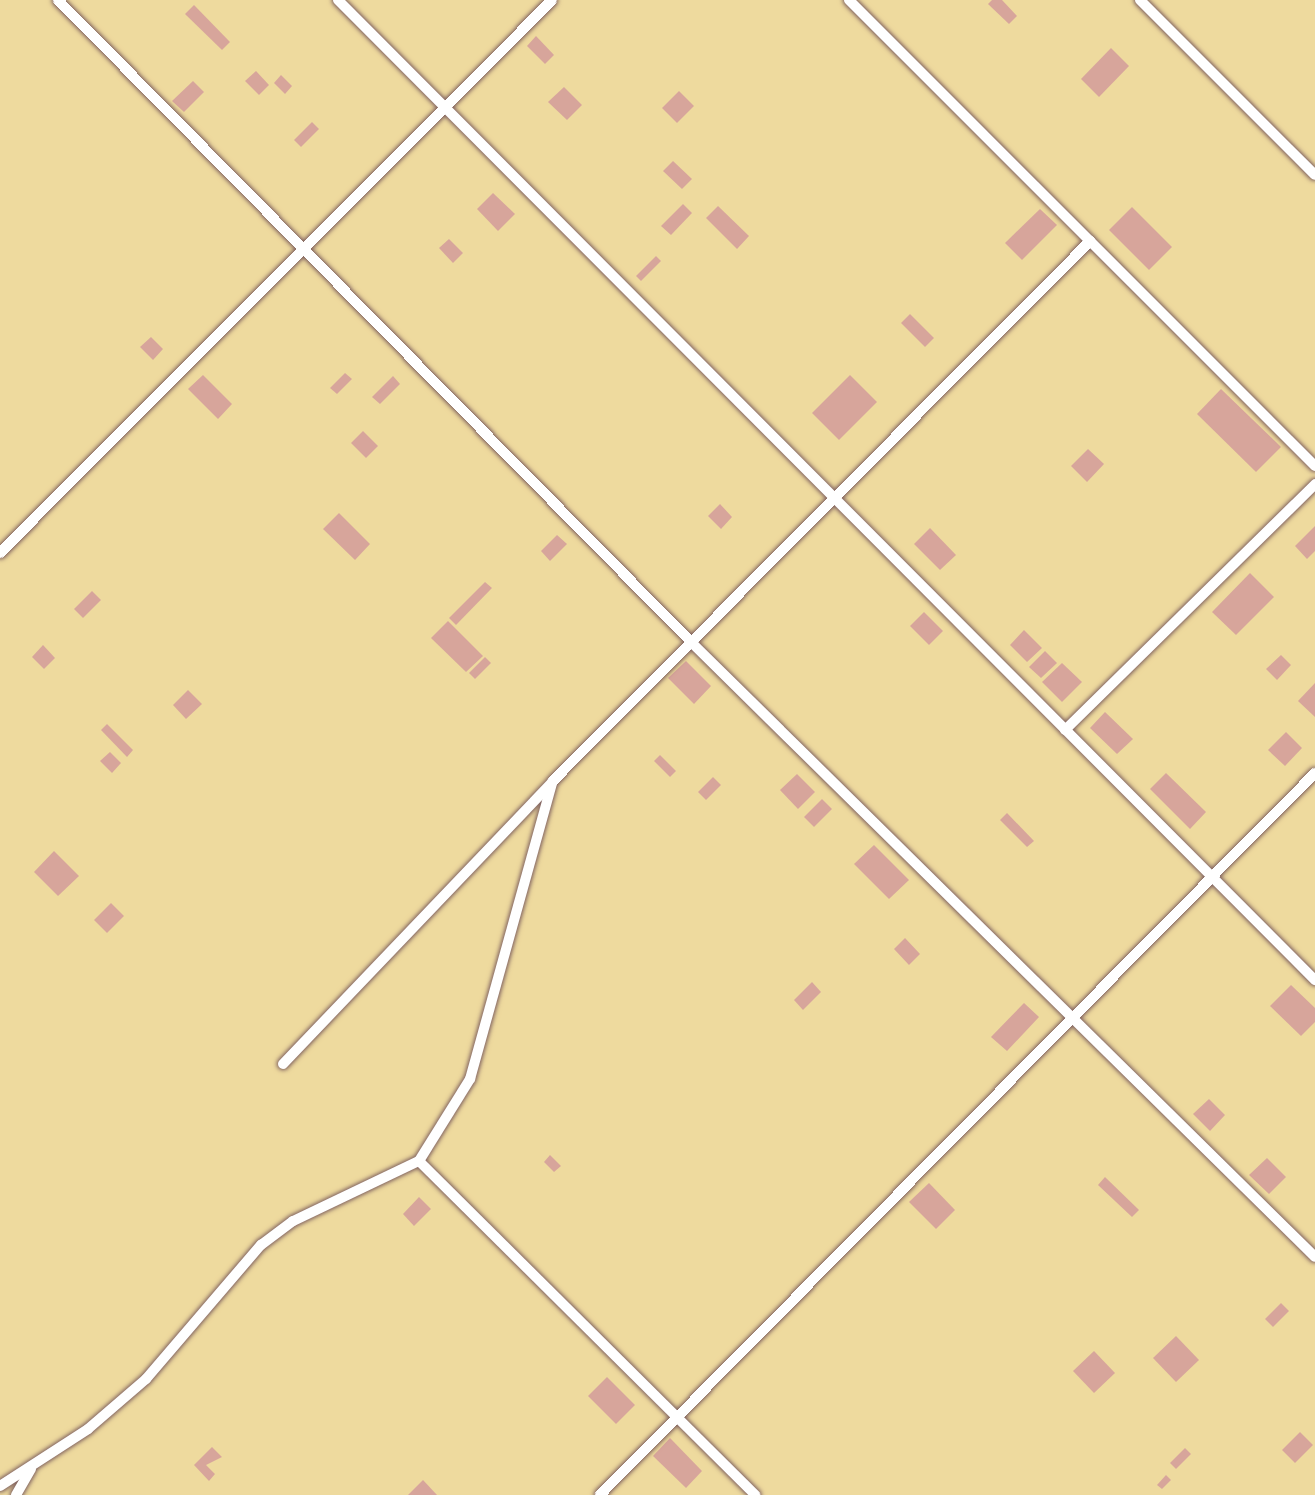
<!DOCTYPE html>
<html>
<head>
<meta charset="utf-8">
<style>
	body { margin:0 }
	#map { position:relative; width:1315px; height:1495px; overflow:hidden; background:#eae4c5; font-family:"Comic Neue",sans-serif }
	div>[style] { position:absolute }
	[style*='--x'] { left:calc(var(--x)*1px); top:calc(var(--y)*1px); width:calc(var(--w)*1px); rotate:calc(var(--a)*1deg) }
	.sand>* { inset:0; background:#eeda9e }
	.building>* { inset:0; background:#d7a59b }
	.roads { filter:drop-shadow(0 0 2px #826461) drop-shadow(0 0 2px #826461) }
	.minor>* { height:10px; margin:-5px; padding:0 5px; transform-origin:5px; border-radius:5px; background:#fff }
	span { translate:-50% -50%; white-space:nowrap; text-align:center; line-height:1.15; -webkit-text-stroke:4.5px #fff; paint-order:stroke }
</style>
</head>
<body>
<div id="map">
	<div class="sand">
		<div style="clip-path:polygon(0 0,1315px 0,1315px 1495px,0 1495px)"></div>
	</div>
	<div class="building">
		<div style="clip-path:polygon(992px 0,1002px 0,1017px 16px,1009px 24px,988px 4px)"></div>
		<div style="clip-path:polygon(194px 5px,230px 42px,222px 50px,185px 14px)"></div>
		<div style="clip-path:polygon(536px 36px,554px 55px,545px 64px,527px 46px)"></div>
		<div style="clip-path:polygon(1111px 48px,1129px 66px,1099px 97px,1081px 79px)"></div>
		<div style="clip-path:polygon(256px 71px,269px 85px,259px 95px,245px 81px)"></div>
		<div style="clip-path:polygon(281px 75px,292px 86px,285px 94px,274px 83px)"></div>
		<div style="clip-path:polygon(193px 81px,204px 92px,184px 112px,172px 101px)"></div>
		<div style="clip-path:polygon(564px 87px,582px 105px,567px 120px,548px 102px)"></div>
		<div style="clip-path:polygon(679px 91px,694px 106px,677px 123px,662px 108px)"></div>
		<div style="clip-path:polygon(312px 122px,319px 129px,301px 147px,294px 140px)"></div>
		<div style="clip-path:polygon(673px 161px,692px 179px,682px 189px,663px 171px)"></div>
		<div style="clip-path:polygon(493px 193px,515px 214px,498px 231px,477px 209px)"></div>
		<div style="clip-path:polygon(683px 204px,692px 213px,671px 235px,661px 226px)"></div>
		<div style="clip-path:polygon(718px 206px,749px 236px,737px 249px,706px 218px)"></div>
		<div style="clip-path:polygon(1132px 207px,1172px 247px,1149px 270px,1109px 230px)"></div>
		<div style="clip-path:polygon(1040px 209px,1057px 225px,1022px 260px,1005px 243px)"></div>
		<div style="clip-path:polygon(449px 239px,463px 253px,453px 263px,439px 248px)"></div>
		<div style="clip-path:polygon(656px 256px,661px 261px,641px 281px,636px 276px)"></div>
		<div style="clip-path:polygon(910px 314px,934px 338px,925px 347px,901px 323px)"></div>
		<div style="clip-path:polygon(151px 337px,163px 349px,153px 360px,140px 347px)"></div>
		<div style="clip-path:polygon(345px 373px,352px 379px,337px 394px,330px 388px)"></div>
		<div style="clip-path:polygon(203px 375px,232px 404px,218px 419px,188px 389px)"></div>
		<div style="clip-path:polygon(850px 375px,877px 402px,839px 440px,812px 413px)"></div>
		<div style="clip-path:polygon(393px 376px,400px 384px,380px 404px,372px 397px)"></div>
		<div style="clip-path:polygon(1221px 389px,1281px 447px,1256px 472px,1197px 414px)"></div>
		<div style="clip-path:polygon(363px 431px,378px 446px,366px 458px,351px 443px)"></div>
		<div style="clip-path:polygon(1088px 449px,1104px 464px,1087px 482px,1071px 466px)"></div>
		<div style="clip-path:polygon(720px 504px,732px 517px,721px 529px,708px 516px)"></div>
		<div style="clip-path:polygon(339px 513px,370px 544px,355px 560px,323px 529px)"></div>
		<div style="clip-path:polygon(1315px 526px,1315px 551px,1307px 559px,1295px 546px)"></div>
		<div style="clip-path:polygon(930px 528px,956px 555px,940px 570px,914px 544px)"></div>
		<div style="clip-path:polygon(557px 535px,567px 544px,550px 561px,541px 551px)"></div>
		<div style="clip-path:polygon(1250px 573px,1274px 597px,1236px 635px,1212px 612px)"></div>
		<div style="clip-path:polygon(485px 582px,492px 588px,456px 625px,449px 618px)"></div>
		<div style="clip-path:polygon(92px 591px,101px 600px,83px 618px,74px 609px)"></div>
		<div style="clip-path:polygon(924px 612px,943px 631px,929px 645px,910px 626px)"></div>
		<div style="clip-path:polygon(448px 621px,483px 656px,466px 672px,431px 638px)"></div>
		<div style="clip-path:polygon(1024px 630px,1042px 648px,1027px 662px,1010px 645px)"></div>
		<div style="clip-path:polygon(43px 645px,55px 658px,44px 669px,32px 657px)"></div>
		<div style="clip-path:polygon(1045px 651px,1057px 663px,1041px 678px,1029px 667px)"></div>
		<div style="clip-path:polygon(1281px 655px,1291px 665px,1277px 680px,1266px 669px)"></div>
		<div style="clip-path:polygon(485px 657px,491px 663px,475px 679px,469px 673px)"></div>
		<div style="clip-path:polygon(686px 661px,711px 686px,694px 704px,668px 678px)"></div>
		<div style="clip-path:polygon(1062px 663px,1082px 682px,1062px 702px,1042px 682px)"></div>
		<div style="clip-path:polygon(1315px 683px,1315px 717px,1298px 701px)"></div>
		<div style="clip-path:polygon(188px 690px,202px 704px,186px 719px,173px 705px)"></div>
		<div style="clip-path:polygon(1105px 712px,1133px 739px,1117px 754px,1090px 728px)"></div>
		<div style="clip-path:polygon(107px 724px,133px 750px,127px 757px,101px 730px)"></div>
		<div style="clip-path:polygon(1286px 732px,1302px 748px,1285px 766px,1268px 750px)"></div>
		<div style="clip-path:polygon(110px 752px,121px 763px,112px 773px,100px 761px)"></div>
		<div style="clip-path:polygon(660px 755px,676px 771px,670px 777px,654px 761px)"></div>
		<div style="clip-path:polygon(1166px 773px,1206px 812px,1190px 829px,1150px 789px)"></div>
		<div style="clip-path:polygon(797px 774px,815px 792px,798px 809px,780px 790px)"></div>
		<div style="clip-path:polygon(713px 777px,721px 785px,706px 800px,698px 792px)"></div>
		<div style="clip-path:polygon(822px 799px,832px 809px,814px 827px,804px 817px)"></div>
		<div style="clip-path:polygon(1007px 813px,1034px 841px,1027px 847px,1000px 820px)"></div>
		<div style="clip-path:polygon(874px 845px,909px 880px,889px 899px,854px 864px)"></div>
		<div style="clip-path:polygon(54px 851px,79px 876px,58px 896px,34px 872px)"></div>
		<div style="clip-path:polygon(111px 903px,124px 916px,107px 933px,94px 920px)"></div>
		<div style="clip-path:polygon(905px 938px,920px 954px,909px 965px,894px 949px)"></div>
		<div style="clip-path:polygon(812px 982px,821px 992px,803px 1010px,794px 1000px)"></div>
		<div style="clip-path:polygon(1291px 985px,1315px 1008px,1315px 1022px,1301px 1036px,1270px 1006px)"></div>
		<div style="clip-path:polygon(1024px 1003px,1039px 1017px,1007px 1051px,991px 1037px)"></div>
		<div style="clip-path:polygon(1209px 1099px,1225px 1115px,1210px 1131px,1193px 1114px)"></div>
		<div style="clip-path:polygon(550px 1155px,561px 1166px,554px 1172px,544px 1162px)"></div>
		<div style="clip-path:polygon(1267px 1158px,1286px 1177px,1269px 1194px,1249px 1175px)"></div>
		<div style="clip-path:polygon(1105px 1177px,1139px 1210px,1132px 1217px,1098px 1185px)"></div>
		<div style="clip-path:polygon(929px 1183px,955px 1210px,936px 1229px,909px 1202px)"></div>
		<div style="clip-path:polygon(419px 1197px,431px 1209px,414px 1226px,403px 1214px)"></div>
		<div style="clip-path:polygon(1281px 1303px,1289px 1311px,1273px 1327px,1265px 1319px)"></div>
		<div style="clip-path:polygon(1176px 1336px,1199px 1360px,1176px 1382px,1153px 1358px)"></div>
		<div style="clip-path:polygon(1094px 1351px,1115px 1373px,1094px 1393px,1073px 1371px)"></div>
		<div style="clip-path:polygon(607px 1377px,635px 1405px,616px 1424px,588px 1396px)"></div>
		<div style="clip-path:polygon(1300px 1432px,1313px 1445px,1295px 1463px,1282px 1450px)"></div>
		<div style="clip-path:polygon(670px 1438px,702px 1471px,686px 1488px,653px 1456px)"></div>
		<div style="clip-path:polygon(212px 1447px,222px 1457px,206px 1465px,215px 1474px,209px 1481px,194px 1465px)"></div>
		<div style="clip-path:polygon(1185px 1448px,1191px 1454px,1176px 1469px,1170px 1463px)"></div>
		<div style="clip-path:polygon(1166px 1475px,1171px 1480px,1162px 1489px,1157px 1485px)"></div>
		<div style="clip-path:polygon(423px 1480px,437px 1495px,408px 1495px)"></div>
	</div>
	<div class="roads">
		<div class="minor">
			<div style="--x:58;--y:0;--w:902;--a:45.4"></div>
			<div style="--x:691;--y:642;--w:876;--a:44.58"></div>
			<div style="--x:338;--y:0;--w:1384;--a:45.09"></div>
			<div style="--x:849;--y:0;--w:659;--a:45"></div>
			<div style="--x:1140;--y:0;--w:247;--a:45"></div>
			<div style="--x:0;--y:553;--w:781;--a:-45.05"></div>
			<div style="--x:1065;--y:730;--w:351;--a:-44.5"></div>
			<div style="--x:283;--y:1064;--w:391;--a:-46.3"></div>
			<div style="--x:553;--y:781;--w:762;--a:-45.16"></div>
			<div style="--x:419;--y:1161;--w:474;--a:44.8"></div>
			<div style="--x:0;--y:1486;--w:105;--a:-32.9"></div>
			<div style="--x:88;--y:1429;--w:77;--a:-40.8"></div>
			<div style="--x:146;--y:1379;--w:177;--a:-49.4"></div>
			<div style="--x:261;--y:1245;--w:40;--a:-37"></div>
			<div style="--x:293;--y:1221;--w:140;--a:-25.5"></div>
			<div style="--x:419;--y:1161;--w:97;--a:-58.1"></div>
			<div style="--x:470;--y:1079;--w:307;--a:-74.5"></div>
			<div style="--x:16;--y:1495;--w:30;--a:-60"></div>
			<div style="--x:600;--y:1495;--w:1016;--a:-45.28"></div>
		</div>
	</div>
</div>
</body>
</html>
